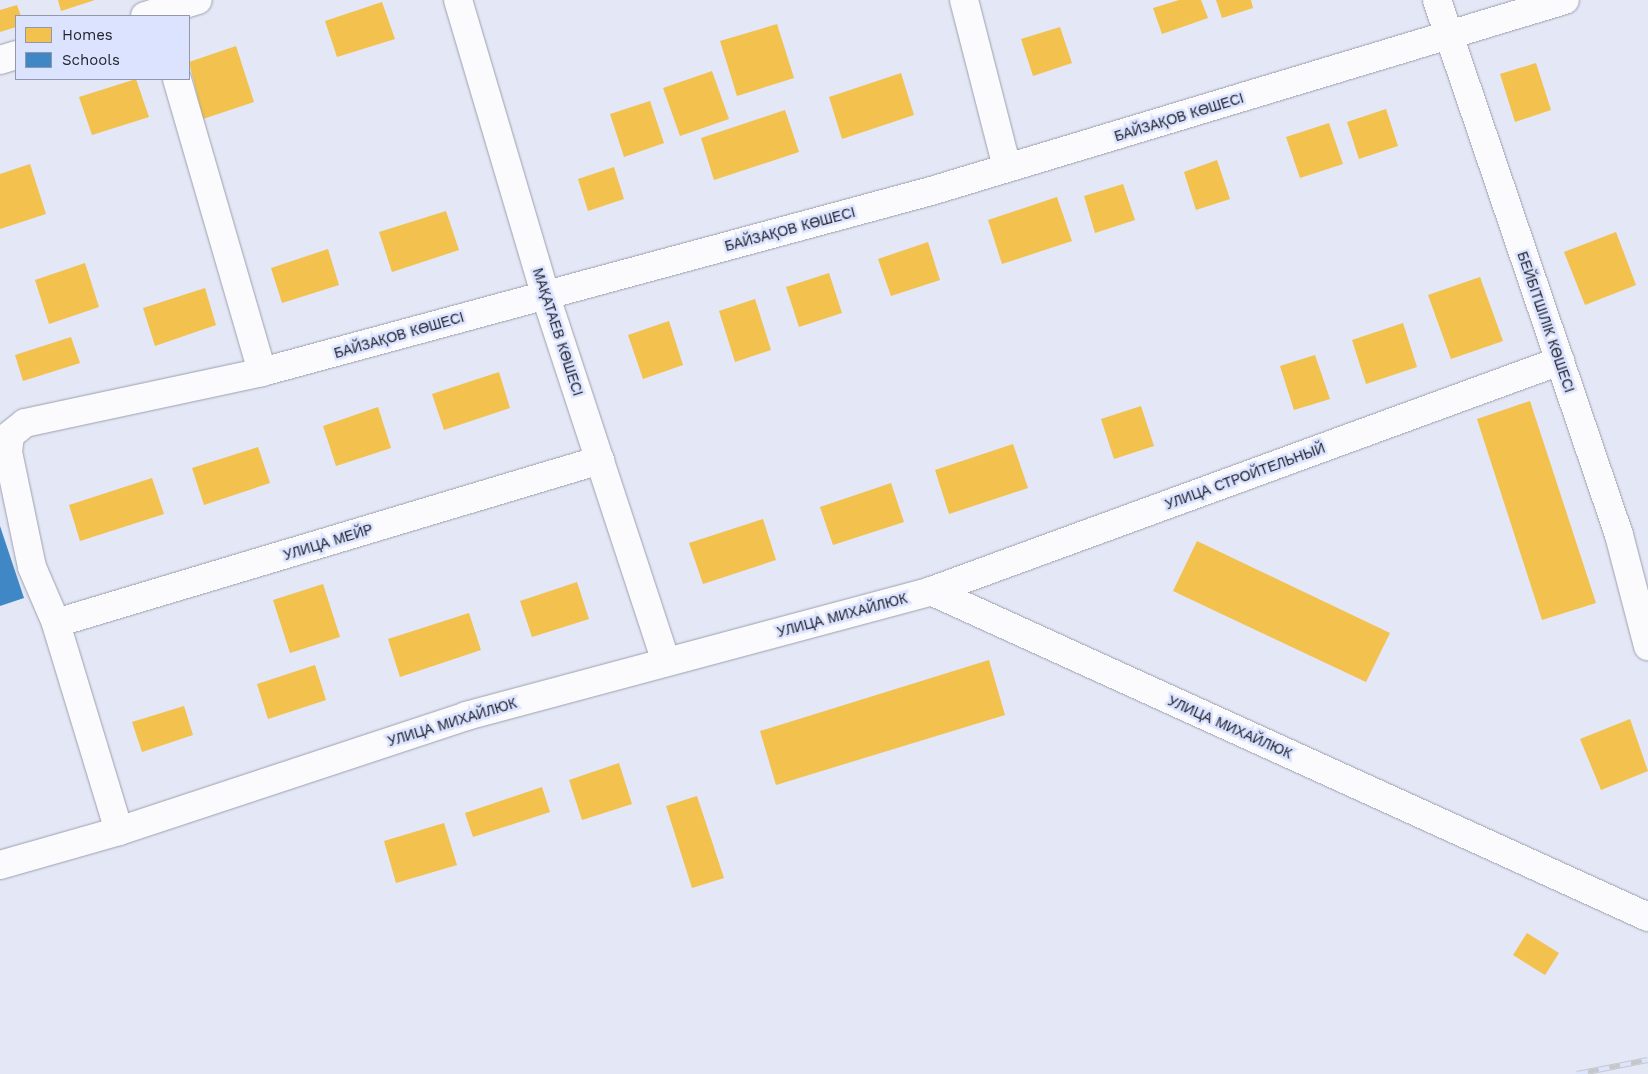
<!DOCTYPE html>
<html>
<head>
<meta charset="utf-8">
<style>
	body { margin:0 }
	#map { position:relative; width:1648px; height:1074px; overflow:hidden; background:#e3e7f6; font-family:"Work Sans",sans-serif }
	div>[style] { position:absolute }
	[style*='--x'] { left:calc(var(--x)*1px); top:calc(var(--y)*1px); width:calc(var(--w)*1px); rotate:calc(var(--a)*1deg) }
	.homes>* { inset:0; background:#f2c14e }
	.schools>* { inset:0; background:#3f88c5 }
	.roads { filter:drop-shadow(0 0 1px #9da0ac) drop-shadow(0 0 1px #9da0ac) }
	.minor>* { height:28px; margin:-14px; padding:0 14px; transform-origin:14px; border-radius:14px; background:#fbfbfe }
	.rail>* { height:5.5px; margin-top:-2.75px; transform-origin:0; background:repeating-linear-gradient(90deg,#dbe3fe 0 11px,#c5c7cb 0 22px); box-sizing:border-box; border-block:1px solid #c5c7cb }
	span { translate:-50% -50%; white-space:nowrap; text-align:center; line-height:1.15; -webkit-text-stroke:5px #dbe3fe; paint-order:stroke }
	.street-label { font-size:14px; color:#212431 }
	.legend { position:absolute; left:15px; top:15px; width:175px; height:65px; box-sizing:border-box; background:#dbe3fe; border:1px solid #9197ac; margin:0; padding:6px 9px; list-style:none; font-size:15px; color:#212431 }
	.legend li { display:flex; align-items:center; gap:10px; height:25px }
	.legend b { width:25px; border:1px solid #9197ac }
</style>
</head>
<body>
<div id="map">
	<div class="homes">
		<div style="clip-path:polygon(58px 0,95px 0,61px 11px)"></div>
		<div style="clip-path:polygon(1179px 0,1201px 0,1208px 18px,1162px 34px,1153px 8px)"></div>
		<div style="clip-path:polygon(1216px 0,1251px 0,1253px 8px,1222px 18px)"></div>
		<div style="clip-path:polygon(382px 2px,395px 39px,337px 57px,325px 21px)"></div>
		<div style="clip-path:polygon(17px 5px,21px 16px,16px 16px,16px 27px,0 32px,0 10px)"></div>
		<div style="clip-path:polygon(777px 24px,794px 78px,737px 96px,720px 41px)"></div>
		<div style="clip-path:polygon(1060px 27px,1072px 63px,1033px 76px,1021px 39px)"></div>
		<div style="clip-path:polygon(236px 46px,254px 102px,203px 119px,189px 62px)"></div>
		<div style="clip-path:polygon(1536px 63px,1551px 110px,1515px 122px,1500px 74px)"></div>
		<div style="clip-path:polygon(712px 71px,729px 119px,680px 136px,663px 88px)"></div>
		<div style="clip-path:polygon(901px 73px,914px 115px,842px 139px,829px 97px)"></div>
		<div style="clip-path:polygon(136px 79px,149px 117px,92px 135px,79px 97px)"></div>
		<div style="clip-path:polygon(650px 101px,664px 143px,624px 157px,610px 114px)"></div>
		<div style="clip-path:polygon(1386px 109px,1398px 146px,1359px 159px,1347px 122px)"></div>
		<div style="clip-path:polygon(785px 110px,799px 152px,714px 180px,701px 138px)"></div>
		<div style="clip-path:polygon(1329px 123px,1343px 164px,1300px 178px,1286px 137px)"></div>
		<div style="clip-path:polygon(1217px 160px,1230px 199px,1196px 210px,1184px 172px)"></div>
		<div style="clip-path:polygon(30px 164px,46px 214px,0 229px,0 174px)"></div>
		<div style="clip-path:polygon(614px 167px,624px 199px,588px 211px,578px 179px)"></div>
		<div style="clip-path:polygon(1123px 184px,1135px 220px,1095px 233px,1084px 196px)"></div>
		<div style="clip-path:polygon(1057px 197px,1072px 241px,1002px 264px,988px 220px)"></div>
		<div style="clip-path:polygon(446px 211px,459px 250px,392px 272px,379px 232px)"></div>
		<div style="clip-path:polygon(1616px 232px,1636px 285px,1585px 305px,1564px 252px)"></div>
		<div style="clip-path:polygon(928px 242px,940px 280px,891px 296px,878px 259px)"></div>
		<div style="clip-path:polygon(328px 249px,339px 285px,282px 303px,271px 268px)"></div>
		<div style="clip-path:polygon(85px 263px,99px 307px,49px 324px,35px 280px)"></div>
		<div style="clip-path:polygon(829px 273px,842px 313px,799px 327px,786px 287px)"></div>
		<div style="clip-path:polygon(1480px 277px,1503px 341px,1451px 359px,1428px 295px)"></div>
		<div style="clip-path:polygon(205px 288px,216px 325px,155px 346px,143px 308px)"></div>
		<div style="clip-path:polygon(755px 299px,771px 350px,735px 362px,719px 311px)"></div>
		<div style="clip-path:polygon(669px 321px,683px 365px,643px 379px,628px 335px)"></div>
		<div style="clip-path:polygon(1403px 323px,1417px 367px,1366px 384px,1352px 340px)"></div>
		<div style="clip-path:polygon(71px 337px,80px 363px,23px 381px,15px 355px)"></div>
		<div style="clip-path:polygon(1315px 355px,1330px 399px,1294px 410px,1280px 366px)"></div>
		<div style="clip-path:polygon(499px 372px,510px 408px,444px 430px,432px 394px)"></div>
		<div style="clip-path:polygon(1530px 401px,1596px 603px,1542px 620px,1477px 419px)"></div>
		<div style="clip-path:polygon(1141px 406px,1154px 446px,1114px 459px,1101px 419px)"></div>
		<div style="clip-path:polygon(378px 407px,391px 448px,336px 466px,323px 426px)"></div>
		<div style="clip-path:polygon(1013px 444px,1028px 488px,949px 514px,935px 470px)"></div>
		<div style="clip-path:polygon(258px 447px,270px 483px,204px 505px,192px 468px)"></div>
		<div style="clip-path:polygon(152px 478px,164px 514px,80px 541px,69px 505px)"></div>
		<div style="clip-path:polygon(891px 483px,904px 522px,833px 545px,820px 507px)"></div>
		<div style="clip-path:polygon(763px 519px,776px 560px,703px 584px,689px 543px)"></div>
		<div style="clip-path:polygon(1197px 541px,1390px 633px,1366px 682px,1173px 591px)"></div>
		<div style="clip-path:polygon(577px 582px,589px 619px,532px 637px,520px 601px)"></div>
		<div style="clip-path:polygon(323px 584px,340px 637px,290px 653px,273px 600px)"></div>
		<div style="clip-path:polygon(469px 613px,481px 650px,400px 677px,388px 639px)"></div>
		<div style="clip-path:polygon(989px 660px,1005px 715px,776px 785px,760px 731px)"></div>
		<div style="clip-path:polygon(315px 665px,326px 700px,268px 719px,257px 684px)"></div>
		<div style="clip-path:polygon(184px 706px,193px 735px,142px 752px,132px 722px)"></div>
		<div style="clip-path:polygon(1630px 719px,1648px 771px,1601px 790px,1580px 739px)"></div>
		<div style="clip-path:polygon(619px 763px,632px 804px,582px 820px,569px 780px)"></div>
		<div style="clip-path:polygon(542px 787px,550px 812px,473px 837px,465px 813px)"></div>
		<div style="clip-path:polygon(697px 796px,724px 878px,692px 888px,666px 806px)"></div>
		<div style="clip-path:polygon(444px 823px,457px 865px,396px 883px,384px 841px)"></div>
		<div style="clip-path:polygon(1527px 933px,1559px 953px,1545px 975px,1513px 955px)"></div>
	</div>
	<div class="schools">
		<div style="clip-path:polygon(0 526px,24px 598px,0 606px)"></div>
	</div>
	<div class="roads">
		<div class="minor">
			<div style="--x:458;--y:0;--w:307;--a:73.5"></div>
			<div style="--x:545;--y:294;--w:387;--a:71.8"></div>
			<div style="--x:964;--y:0;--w:173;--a:75.6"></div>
			<div style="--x:1437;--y:0;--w:565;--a:71.21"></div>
			<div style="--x:1619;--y:535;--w:115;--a:75.4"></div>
			<div style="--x:145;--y:16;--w:55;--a:-16.8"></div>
			<div style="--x:0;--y:60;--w:17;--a:-17"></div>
			<div style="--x:177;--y:79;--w:305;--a:73.8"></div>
			<div style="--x:931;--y:591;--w:670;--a:-20.09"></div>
			<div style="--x:56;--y:623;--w:568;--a:-16.68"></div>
			<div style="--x:119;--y:831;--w:217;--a:-106.9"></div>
			<div style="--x:56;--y:623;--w:61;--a:-113.2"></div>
			<div style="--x:32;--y:567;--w:117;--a:-101.8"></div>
			<div style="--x:8;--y:452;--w:17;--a:-83"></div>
			<div style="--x:10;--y:435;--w:19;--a:-39"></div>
			<div style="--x:25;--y:423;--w:242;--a:-12.1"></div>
			<div style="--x:262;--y:372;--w:693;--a:-15.14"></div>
			<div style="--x:931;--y:191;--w:662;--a:-16.77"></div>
			<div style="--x:0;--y:865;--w:124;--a:-15.9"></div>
			<div style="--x:119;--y:831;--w:366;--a:-18.3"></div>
			<div style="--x:466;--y:716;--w:482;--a:-15"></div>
			<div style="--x:931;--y:591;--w:788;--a:24.45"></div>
		</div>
	</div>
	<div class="rail">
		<div style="--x:1577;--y:1074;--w:72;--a:-11.2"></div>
	</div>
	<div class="street-label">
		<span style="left:1179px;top:117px;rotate:-17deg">БАЙЗАҚОВ КӨШЕСІ</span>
		<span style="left:790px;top:229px;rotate:-15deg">БАЙЗАҚОВ КӨШЕСІ</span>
		<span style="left:1546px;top:322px;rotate:71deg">БЕЙБІТШІЛІК КӨШЕСІ</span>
		<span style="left:558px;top:332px;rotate:72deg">МАҚАТАЕВ КӨШЕСІ</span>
		<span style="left:399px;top:335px;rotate:-16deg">БАЙЗАҚОВ КӨШЕСІ</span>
		<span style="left:1245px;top:476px;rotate:-20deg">УЛИЦА СТРОЙТЕЛЬНЫЙ</span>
		<span style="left:328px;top:542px;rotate:-17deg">УЛИЦА МЕЙР</span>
		<span style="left:842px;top:615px;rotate:-15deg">УЛИЦА МИХАЙЛЮК</span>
		<span style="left:452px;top:722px;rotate:-17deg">УЛИЦА МИХАЙЛЮК</span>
		<span style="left:1230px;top:727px;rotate:24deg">УЛИЦА МИХАЙЛЮК</span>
	</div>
	<ul class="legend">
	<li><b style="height:14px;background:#f2c14e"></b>Homes</li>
	<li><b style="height:14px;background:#3f88c5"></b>Schools</li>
	</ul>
</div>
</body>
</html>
